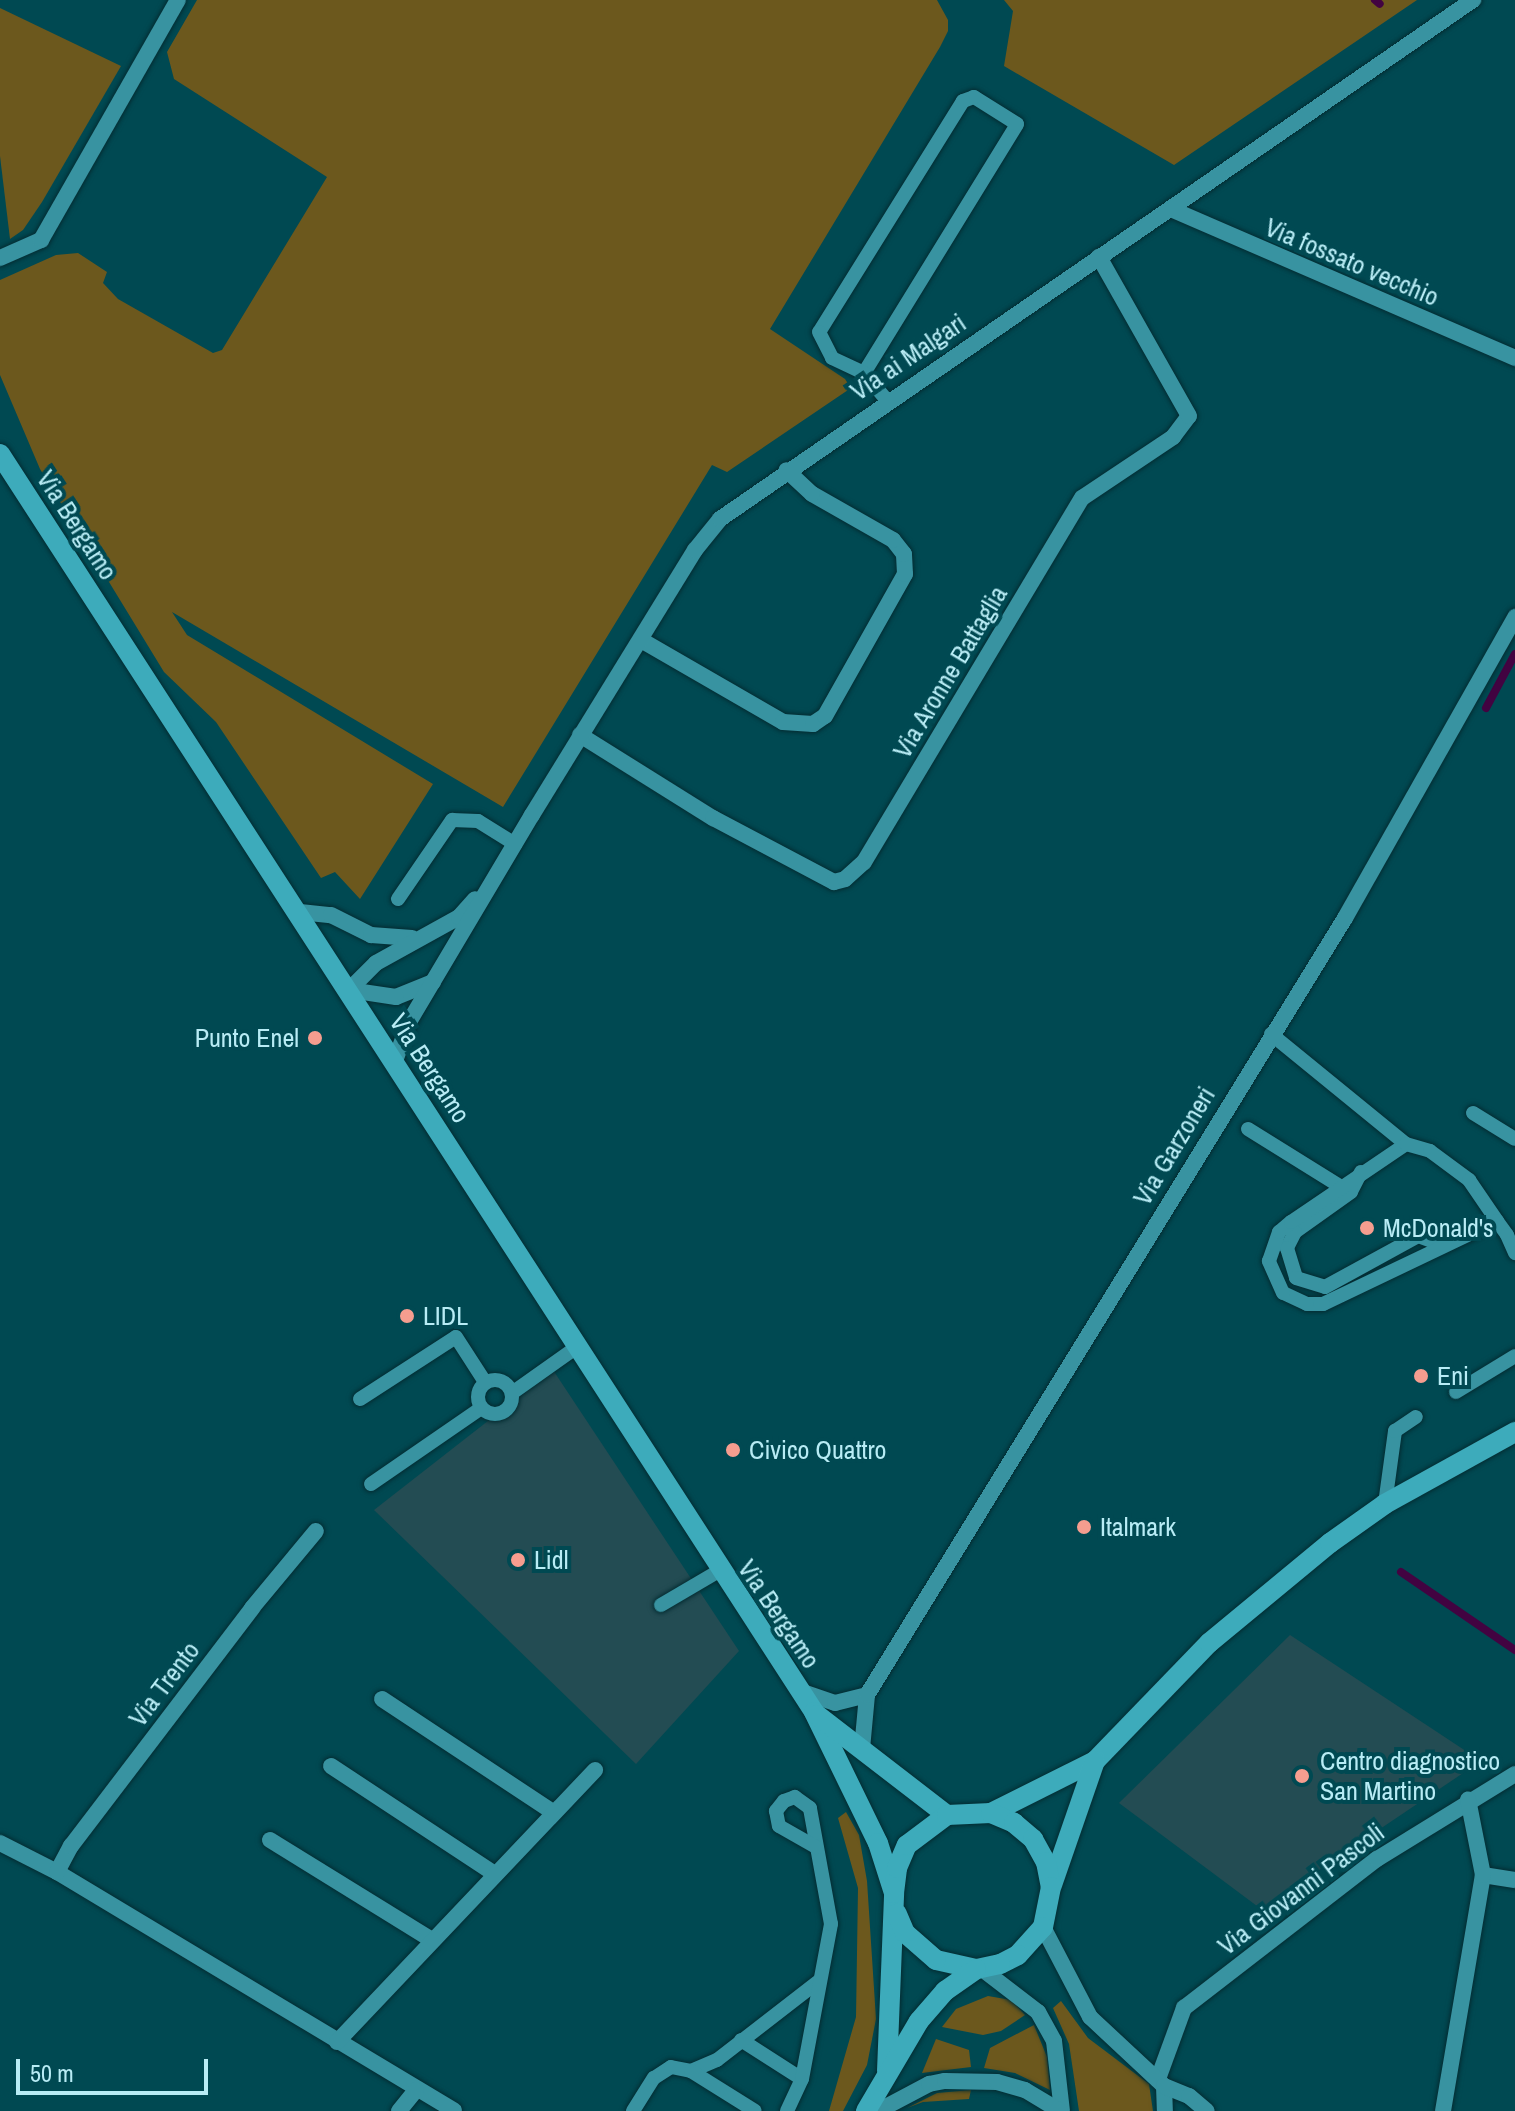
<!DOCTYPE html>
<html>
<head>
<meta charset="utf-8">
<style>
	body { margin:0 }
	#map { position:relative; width:1515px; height:2111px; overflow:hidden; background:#004952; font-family:"Archivo Narrow",sans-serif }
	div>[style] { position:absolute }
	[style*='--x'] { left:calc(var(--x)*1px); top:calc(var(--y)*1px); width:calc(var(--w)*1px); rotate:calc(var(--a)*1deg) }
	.built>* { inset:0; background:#234c53 }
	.green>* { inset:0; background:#6c581d }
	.stream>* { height:8px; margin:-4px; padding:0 4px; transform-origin:4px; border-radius:4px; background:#420341 }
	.roads { filter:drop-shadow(0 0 2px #042c32) drop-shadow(0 0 2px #042c32) }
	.service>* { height:14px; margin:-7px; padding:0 7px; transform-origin:7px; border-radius:7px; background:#3893a1 }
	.service>.ring { margin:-7px; padding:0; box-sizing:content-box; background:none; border:14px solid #3893a1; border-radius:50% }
	.minor>* { height:16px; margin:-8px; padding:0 8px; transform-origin:8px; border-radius:8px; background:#3893a1 }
	.tertiary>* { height:16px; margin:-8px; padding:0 8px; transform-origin:8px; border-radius:8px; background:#3893a1 }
	.primary>* { height:20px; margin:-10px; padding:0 10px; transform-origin:10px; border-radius:10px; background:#3dabbb }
	.dots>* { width:22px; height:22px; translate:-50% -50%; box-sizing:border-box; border:4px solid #004952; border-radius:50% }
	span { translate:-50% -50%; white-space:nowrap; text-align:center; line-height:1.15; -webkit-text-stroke:8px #004952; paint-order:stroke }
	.street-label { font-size:26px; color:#b8ecf5 }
	.poi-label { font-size:26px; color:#b8ecf5 }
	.right { translate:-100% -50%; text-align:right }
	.left { translate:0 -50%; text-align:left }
	.scale { position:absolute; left:16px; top:2059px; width:192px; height:36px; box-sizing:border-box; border:4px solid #b8ecf5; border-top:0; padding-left:10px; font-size:24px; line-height:28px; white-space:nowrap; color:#b8ecf5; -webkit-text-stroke:6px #004952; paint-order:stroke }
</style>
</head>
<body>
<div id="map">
	<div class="built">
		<div style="clip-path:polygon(553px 1370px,739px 1651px,636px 1764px,374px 1510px)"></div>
		<div style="clip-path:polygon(1290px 1635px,1481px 1761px,1261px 1909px,1119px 1803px)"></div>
	</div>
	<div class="green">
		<div style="clip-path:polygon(197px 0,937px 0,948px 20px,948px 31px,940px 47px,770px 329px,845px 379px,851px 388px,727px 472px,712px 465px,503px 807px,172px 612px,187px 635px,433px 784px,360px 899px,335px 872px,321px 878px,216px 722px,164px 672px,40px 469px,0 375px,0 280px,56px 255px,78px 253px,107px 272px,103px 283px,118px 299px,213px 353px,222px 350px,327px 177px,174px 79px,167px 52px)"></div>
		<div style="clip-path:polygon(1004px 0,1417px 0,1174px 165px,1004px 66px,1013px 11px)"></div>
		<div style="clip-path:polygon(0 8px,121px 66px,42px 202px,23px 230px,10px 239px,0 156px)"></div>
		<div style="clip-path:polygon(846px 1812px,859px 1835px,867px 1881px,876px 2019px,867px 2065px,843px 2111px,829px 2111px,856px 2017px,858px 1888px,838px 1818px)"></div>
		<div style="clip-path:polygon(988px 1996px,1011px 2000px,1025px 2015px,1001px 2031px,983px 2035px,942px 2027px,956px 2009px)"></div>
		<div style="clip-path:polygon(1061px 2001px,1088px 2038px,1149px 2084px,1153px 2111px,1079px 2111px,1069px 2044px,1053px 2008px)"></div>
		<div style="clip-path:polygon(1034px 2025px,1047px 2057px,1050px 2090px,1015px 2073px,984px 2068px,990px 2048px)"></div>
		<div style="clip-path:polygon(936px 2039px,969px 2050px,971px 2067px,922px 2073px)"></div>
		<div style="clip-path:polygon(971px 2090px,969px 2099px,923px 2102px,907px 2108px,937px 2093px)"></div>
	</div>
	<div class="stream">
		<div style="--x:1375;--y:0;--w:6;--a:39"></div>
		<div style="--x:1486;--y:708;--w:61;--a:-61.8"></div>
		<div style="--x:1401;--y:1572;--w:138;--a:34.4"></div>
	</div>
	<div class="roads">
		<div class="service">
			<div style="--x:864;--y:373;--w:292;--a:-58.4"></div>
			<div style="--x:1017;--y:124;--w:51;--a:-147.9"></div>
			<div style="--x:974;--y:97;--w:12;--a:160"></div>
			<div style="--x:963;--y:101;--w:272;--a:121.9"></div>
			<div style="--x:819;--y:332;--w:29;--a:63"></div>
			<div style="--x:832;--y:358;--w:35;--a:25"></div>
			<div style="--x:864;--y:373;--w:35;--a:50"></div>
			<div style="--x:398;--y:899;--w:96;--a:-55.6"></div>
			<div style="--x:452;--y:820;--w:26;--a:2"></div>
			<div style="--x:478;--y:821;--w:44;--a:31.9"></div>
			<div style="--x:1271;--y:1034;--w:174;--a:39.2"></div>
			<div style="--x:1473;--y:1113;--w:49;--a:31.8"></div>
			<div style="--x:1248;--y:1129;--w:106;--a:31.9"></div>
			<div style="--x:1361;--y:1172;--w:22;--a:117"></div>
			<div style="--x:1351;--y:1192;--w:69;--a:144.5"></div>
			<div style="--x:1295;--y:1232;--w:18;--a:117"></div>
			<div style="--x:1287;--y:1248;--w:31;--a:73"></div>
			<div style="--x:1296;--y:1278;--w:30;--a:17"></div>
			<div style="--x:1325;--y:1287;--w:106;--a:-28.7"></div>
			<div style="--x:1418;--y:1236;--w:23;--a:20"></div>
			<div style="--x:1497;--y:1221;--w:193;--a:154.5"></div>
			<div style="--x:1323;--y:1304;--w:16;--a:180"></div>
			<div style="--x:1307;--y:1304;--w:26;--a:-155"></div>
			<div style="--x:1283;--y:1293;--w:35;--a:-114"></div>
			<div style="--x:1269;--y:1261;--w:31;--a:-71"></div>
			<div style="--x:1279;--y:1232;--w:16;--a:-40"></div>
			<div style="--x:1291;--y:1222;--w:139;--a:-34.1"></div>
			<div style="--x:1406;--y:1144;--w:25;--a:16"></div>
			<div style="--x:1430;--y:1151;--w:49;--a:36.6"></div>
			<div style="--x:1469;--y:1180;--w:50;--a:55.7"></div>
			<div style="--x:1497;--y:1221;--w:17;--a:54"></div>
			<div style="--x:1507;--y:1235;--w:20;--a:66"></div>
			<div class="ring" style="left:478px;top:1380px;width:20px;height:20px"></div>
			<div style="--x:1456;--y:1392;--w:69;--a:-31.4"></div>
			<div style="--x:512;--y:1393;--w:80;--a:-35.3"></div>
			<div style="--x:360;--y:1399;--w:114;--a:-32.9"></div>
			<div style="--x:456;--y:1337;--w:54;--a:57.2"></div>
			<div style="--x:371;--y:1484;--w:134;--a:-34.6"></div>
			<div style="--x:1385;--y:1504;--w:74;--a:-82.2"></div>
			<div style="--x:1395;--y:1431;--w:25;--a:-34"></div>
			<div style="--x:661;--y:1605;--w:67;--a:-30.4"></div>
			<div style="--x:741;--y:2040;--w:72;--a:32.6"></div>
			<div style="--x:691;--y:2071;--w:28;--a:-23"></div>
			<div style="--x:717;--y:2060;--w:129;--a:-37.8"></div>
			<div style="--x:633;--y:2111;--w:39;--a:-58"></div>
			<div style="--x:654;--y:2078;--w:20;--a:-33"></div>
			<div style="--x:671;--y:2067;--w:20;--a:11"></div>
			<div style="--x:691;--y:2071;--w:75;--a:32"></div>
			<div style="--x:787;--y:2111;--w:35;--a:-65"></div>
			<div style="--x:802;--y:2079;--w:158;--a:-79.4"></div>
			<div style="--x:831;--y:1924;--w:118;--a:-100.3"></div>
			<div style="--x:810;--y:1808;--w:19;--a:-144"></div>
			<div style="--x:795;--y:1797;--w:12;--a:160"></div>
			<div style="--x:784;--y:1801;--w:13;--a:129"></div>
			<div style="--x:776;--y:1811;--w:15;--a:79"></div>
			<div style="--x:779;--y:1826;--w:43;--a:29.6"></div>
		</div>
		<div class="minor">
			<div style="--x:1171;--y:209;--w:375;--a:23.4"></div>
			<div style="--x:0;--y:258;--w:45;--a:-23.7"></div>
			<div style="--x:41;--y:240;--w:276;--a:-60.3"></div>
			<div style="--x:641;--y:640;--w:164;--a:30"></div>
			<div style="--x:783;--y:722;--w:30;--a:4"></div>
			<div style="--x:813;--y:724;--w:14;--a:-34"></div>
			<div style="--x:825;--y:716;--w:163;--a:-60.6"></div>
			<div style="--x:905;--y:574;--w:20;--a:-93"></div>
			<div style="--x:904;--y:554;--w:18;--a:-128"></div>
			<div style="--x:893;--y:540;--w:93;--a:-150.4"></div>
			<div style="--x:812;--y:494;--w:35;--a:-137"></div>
			<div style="--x:580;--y:735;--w:157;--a:32"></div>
			<div style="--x:713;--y:818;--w:137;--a:27.9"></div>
			<div style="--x:834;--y:882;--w:11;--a:-15"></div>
			<div style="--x:845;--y:879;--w:25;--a:-42"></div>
			<div style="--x:864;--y:862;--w:424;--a:-59.1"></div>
			<div style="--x:1082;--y:498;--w:110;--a:-33.8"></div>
			<div style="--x:1173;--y:437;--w:26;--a:-53"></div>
			<div style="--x:1189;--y:416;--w:183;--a:-119.5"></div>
			<div style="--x:300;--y:912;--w:31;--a:6"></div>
			<div style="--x:331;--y:915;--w:45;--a:26.6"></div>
			<div style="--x:371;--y:935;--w:41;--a:4.2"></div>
			<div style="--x:433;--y:982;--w:40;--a:158"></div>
			<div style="--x:396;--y:997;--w:48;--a:-171.5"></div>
			<div style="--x:349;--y:990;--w:38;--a:-45"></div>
			<div style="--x:376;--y:963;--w:95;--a:-29"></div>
			<div style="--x:459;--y:917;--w:24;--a:-48"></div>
			<div style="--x:395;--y:1061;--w:41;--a:-70.3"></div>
			<div style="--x:409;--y:1022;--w:241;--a:-59.3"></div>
			<div style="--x:532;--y:815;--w:311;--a:-58.4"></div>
			<div style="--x:695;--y:550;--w:40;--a:-51"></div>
			<div style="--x:720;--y:519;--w:915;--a:-34.58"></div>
			<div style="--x:800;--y:1691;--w:37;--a:19"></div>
			<div style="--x:835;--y:1703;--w:33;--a:-14"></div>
			<div style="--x:382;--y:1699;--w:206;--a:33.5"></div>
			<div style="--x:862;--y:1749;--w:54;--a:-84.7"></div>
			<div style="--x:867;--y:1695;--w:912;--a:-58.4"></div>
			<div style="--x:1345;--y:918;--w:346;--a:-60.5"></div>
			<div style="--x:331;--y:1766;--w:196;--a:33.4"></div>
			<div style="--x:270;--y:1840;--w:190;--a:31.7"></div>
			<div style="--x:0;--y:1843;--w:64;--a:27"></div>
			<div style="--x:57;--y:1872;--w:463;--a:31"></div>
			<div style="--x:57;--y:1872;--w:30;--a:-62"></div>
			<div style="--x:71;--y:1846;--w:299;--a:-52.7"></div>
			<div style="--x:252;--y:1608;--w:100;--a:-50.3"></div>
			<div style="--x:1483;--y:1875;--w:32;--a:9"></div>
			<div style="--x:337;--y:2042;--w:375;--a:-46.5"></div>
			<div style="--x:1158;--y:2079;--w:76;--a:-69.9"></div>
			<div style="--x:1184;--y:2008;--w:244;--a:-37.7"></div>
			<div style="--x:1377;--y:1859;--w:162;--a:-31.6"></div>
			<div style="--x:399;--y:2111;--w:27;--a:-51"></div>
			<div style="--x:1443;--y:2111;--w:239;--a:-80.4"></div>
			<div style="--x:1483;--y:1875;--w:77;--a:-101.2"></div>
		</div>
		<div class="tertiary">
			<div style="--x:1043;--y:1927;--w:102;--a:62.4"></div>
			<div style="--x:1090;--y:2017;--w:101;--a:43"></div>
			<div style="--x:1164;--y:2086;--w:25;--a:88"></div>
			<div style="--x:982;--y:1969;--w:71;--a:37.5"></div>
			<div style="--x:1038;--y:2012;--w:33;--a:61"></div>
			<div style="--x:1054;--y:2041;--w:70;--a:83.5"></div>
			<div style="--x:1164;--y:2086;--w:27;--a:22"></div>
			<div style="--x:1189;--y:2096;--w:23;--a:40"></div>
			<div style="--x:878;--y:2111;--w:58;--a:-27.9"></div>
			<div style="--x:929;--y:2084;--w:16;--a:-11"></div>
			<div style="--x:945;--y:2081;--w:52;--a:1.1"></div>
			<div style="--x:997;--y:2082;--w:29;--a:16"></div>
			<div style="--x:1025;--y:2090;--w:41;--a:31"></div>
		</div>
		<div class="primary">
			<div style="--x:0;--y:454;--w:1498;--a:57.09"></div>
			<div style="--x:814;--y:1712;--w:146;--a:64"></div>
			<div style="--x:878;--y:1843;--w:52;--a:72.3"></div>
			<div style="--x:817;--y:1715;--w:164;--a:37.6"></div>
			<div style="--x:991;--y:1813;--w:116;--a:-26.6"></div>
			<div style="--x:1095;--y:1761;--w:164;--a:-46"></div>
			<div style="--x:1209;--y:1643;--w:157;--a:-39.6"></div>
			<div style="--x:1330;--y:1543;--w:67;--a:-35.3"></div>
			<div style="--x:1385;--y:1504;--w:149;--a:-29"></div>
			<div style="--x:1052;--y:1885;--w:131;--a:-70.9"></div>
			<div style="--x:887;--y:2071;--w:178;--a:-87.7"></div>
			<div style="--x:894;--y:1893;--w:25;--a:-83"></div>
			<div style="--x:897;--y:1868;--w:25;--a:-67"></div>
			<div style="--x:907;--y:1845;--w:50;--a:-36.9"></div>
			<div style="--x:947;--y:1815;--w:44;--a:-2.6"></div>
			<div style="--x:991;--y:1813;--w:25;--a:23"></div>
			<div style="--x:1014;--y:1823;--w:25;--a:40"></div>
			<div style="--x:1033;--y:1839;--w:26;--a:61"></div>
			<div style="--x:1046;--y:1862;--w:25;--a:79"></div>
			<div style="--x:1051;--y:1887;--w:41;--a:101.3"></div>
			<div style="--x:1043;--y:1927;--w:38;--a:132"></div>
			<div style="--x:1018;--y:1955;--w:20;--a:153"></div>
			<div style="--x:1000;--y:1964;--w:25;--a:168"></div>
			<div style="--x:976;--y:1969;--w:41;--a:-167.3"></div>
			<div style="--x:936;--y:1960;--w:41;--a:-138.9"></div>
			<div style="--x:905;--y:1933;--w:21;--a:-113"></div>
			<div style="--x:866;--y:2111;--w:104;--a:-59.5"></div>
			<div style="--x:919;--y:2021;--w:40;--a:-49"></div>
			<div style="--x:945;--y:1991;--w:38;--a:-35"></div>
		</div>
	</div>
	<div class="dots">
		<div style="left:315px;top:1038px;background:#f59d8f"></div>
		<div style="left:1367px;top:1228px;background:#f59d8f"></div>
		<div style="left:407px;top:1316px;background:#f59d8f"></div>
		<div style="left:1421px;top:1376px;background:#f59d8f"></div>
		<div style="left:733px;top:1450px;background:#f59d8f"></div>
		<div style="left:1084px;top:1527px;background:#f59d8f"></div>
		<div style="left:518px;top:1560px;background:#f59d8f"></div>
		<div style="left:1302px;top:1776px;background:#f59d8f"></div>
	</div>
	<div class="street-label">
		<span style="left:1352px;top:262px;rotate:23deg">Via fossato vecchio</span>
		<span style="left:908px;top:357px;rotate:-34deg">Via ai Malgari</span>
		<span style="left:77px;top:525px;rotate:57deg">Via Bergamo</span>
		<span style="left:950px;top:672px;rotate:-59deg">Via Aronne Battaglia</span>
		<span style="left:430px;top:1068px;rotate:57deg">Via Bergamo</span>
		<span style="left:1174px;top:1146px;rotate:-59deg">Via Garzoneri</span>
		<span style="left:779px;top:1614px;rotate:56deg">Via Bergamo</span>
		<span style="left:164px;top:1684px;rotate:-53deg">Via Trento</span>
		<span style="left:1301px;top:1889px;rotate:-37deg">Via Giovanni Pascoli</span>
	</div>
	<div class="poi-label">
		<span class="right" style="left:299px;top:1038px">Punto Enel</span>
		<span class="left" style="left:1383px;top:1228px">McDonald's</span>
		<span class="left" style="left:423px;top:1316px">LIDL</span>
		<span class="left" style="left:1437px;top:1376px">Eni</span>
		<span class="left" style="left:749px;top:1450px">Civico Quattro</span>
		<span class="left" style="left:1100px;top:1527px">Italmark</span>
		<span class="left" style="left:534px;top:1560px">Lidl</span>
		<span class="left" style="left:1320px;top:1776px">Centro diagnostico<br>San Martino</span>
	</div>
	<div class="scale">50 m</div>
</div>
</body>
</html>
